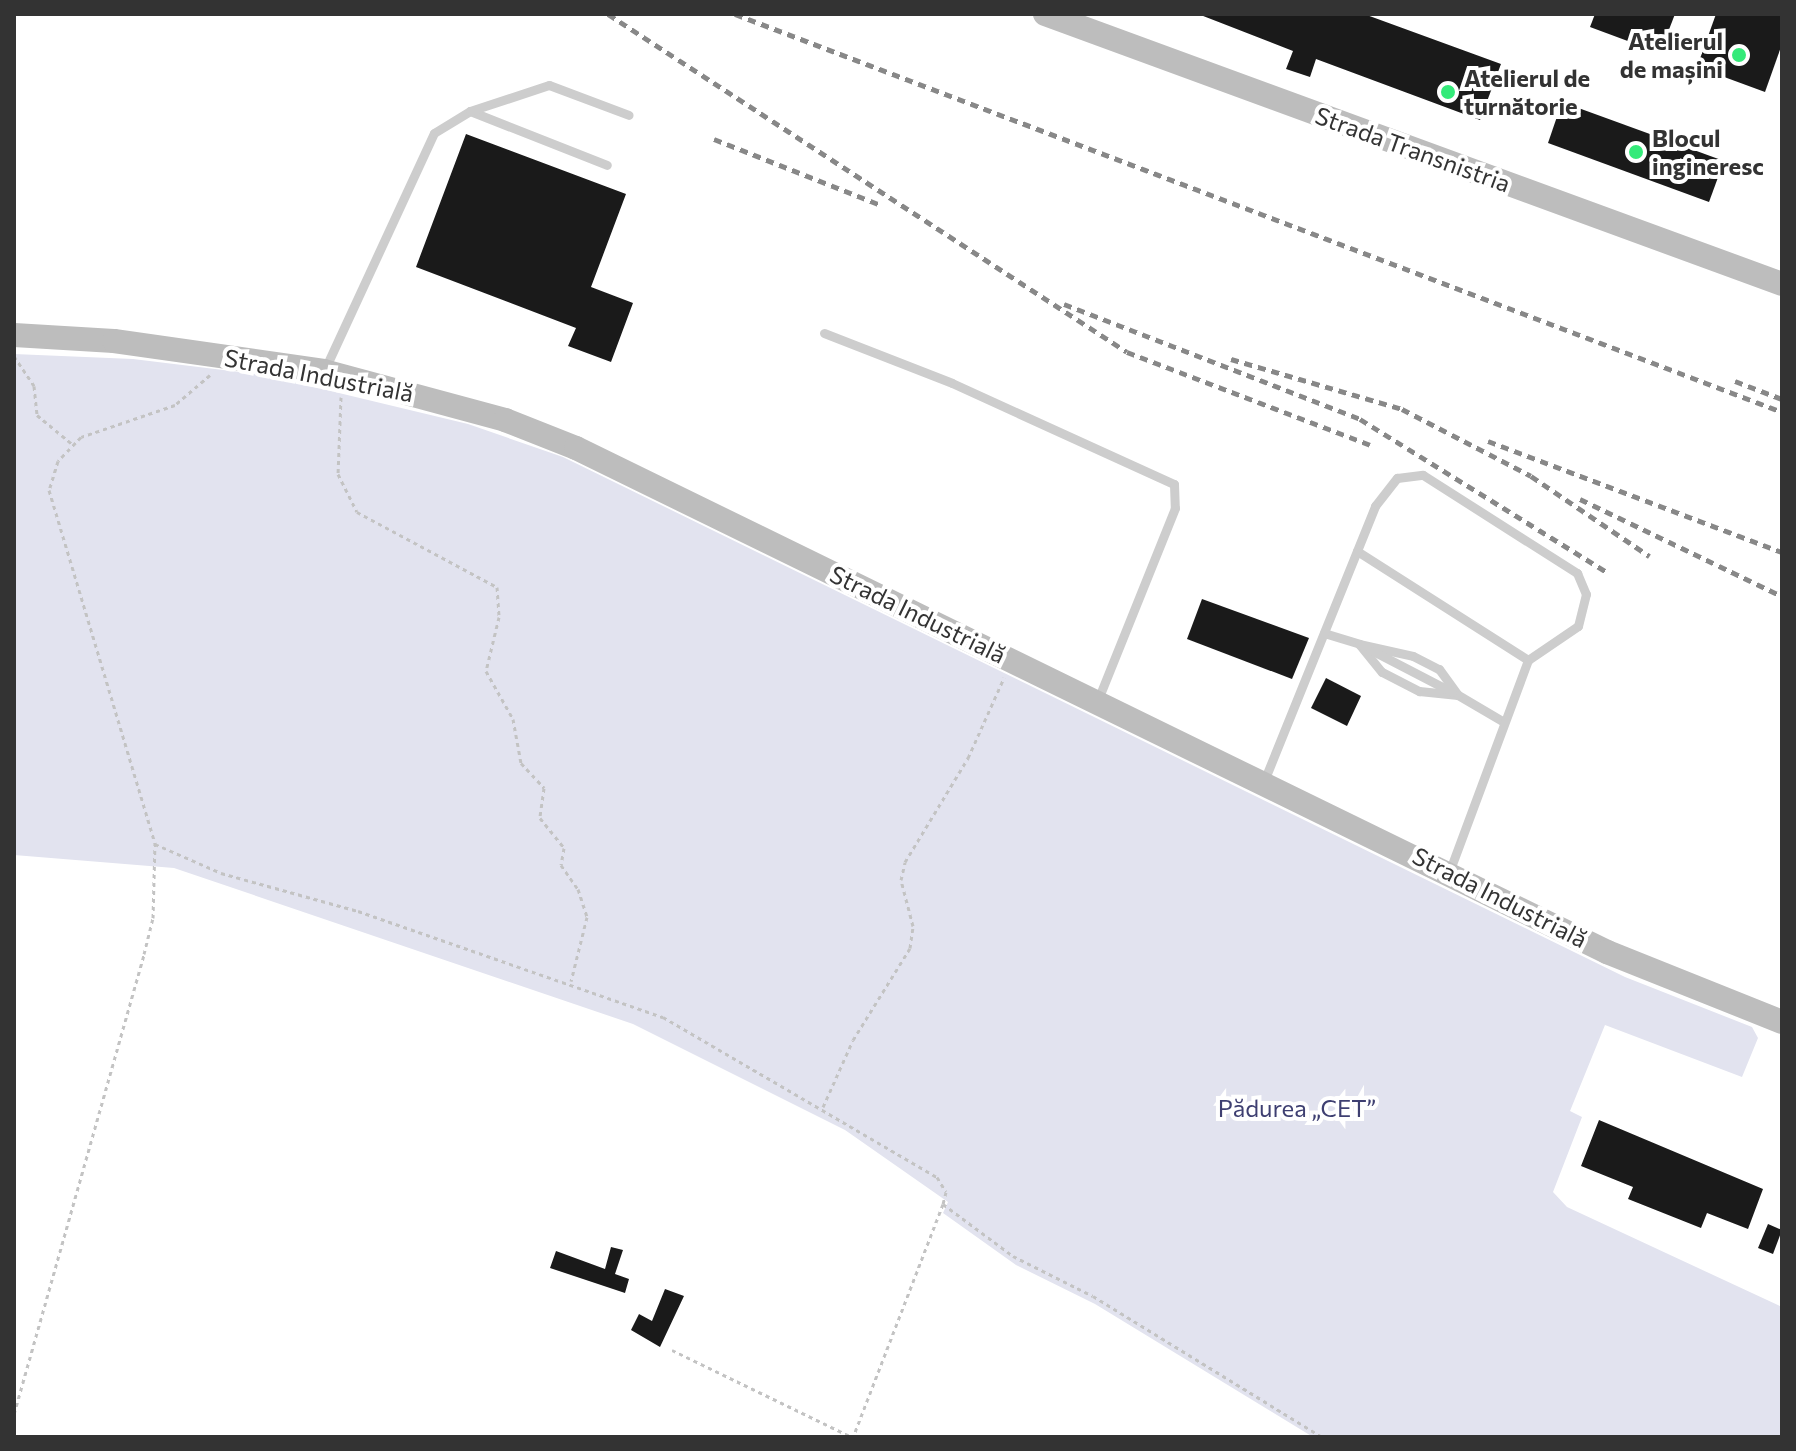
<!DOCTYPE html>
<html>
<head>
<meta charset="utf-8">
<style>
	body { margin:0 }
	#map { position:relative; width:1796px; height:1451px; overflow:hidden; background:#fff; font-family:Commissioner,sans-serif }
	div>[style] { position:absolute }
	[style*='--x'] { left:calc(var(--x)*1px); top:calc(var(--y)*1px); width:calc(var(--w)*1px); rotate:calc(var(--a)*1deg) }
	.green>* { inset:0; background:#e2e3ef }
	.building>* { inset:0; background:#1a1a1a }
	.path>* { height:3px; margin-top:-1.5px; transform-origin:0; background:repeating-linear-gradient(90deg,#c3c3c3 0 4px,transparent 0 8px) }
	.lane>* { height:9px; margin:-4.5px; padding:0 4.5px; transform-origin:4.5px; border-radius:4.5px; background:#cdcdcd }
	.secondary>* { height:24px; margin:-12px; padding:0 12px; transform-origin:12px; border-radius:12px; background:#bdbdbd }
	.rail>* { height:5px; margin-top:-2.5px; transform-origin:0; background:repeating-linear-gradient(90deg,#888 0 8px,transparent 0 14px) }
	.dots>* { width:22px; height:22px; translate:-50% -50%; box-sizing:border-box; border:4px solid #fff; border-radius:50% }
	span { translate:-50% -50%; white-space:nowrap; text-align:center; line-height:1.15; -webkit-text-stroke:8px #fff; paint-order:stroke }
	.poi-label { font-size:24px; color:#333; font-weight:700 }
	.right { translate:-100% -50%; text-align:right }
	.left { translate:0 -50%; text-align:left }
	.street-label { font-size:24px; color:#333 }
	.park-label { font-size:24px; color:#3e3f71 }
	.frame { position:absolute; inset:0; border:16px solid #333; pointer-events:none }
</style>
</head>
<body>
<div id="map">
	<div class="green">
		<div style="clip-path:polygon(14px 354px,133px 359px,264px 375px,468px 424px,563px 457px,1625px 977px,1752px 1027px,1758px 1038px,1742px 1077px,1605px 1025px,1570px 1111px,1582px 1117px,1553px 1192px,1567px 1207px,1782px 1307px,1782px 1437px,1313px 1437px,1095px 1304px,1016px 1265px,943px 1213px,948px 1202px,845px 1130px,633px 1024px,174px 868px,14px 855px)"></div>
	</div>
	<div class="building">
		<div style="clip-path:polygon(1198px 14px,1364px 14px,1501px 64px,1480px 120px,1316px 59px,1310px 77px,1286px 69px,1293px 51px)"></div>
		<div style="clip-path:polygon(1595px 14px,1675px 14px,1660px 53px,1590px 27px)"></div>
		<div style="clip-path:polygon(1716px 14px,1782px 14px,1782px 44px,1765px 92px,1697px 67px)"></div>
		<div style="clip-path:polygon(1562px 102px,1724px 161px,1709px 202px,1548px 143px)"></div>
		<div style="clip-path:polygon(466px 134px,626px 194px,591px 287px,633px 303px,611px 362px,568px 346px,576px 328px,416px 267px)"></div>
		<div style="clip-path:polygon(1202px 599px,1309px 638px,1292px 679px,1187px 639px)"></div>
		<div style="clip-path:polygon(1326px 678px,1361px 696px,1347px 726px,1311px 708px)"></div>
		<div style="clip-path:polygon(1599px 1120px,1763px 1189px,1748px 1229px,1707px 1213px,1701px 1228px,1628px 1199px,1633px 1187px,1581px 1166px)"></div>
		<div style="clip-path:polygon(1768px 1224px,1782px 1230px,1773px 1254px,1758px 1248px)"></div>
		<div style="clip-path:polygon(611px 1247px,623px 1250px,615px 1274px,629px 1279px,625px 1293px,550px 1268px,556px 1251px,605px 1269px)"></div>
		<div style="clip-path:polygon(665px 1289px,684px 1296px,660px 1347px,631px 1330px,639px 1314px,652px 1321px)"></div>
	</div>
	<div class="path">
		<div style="--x:14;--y:356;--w:36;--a:56"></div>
		<div style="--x:34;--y:386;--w:29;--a:84"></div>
		<div style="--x:37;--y:415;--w:45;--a:39.6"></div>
		<div style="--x:210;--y:375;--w:46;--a:139.4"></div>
		<div style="--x:175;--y:405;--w:99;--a:161.2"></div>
		<div style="--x:81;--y:437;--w:33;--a:134"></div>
		<div style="--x:58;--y:461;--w:30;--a:107"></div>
		<div style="--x:49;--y:490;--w:370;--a:73.3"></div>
		<div style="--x:155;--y:844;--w:72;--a:23.7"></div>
		<div style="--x:221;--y:873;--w:142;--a:15.5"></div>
		<div style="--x:358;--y:911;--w:323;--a:19.2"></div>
		<div style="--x:663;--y:1017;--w:317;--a:30.3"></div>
		<div style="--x:937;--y:1177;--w:17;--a:59"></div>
		<div style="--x:946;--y:1192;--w:12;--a:104"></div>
		<div style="--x:943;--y:1204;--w:250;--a:111.1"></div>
		<div style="--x:341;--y:397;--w:77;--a:92.2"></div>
		<div style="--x:338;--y:474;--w:42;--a:63.4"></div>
		<div style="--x:357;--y:512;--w:159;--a:28.2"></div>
		<div style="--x:497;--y:587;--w:30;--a:86"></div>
		<div style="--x:499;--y:617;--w:56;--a:103.5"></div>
		<div style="--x:486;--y:671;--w:55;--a:60.6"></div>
		<div style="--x:513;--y:719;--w:45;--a:79.7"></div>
		<div style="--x:521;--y:763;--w:34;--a:47"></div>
		<div style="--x:544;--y:788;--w:30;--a:98"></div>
		<div style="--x:540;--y:818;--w:38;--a:51"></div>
		<div style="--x:564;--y:848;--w:17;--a:100"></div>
		<div style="--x:561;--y:865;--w:29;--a:55"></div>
		<div style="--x:578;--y:889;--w:29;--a:72"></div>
		<div style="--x:587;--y:917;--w:66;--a:104"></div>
		<div style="--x:823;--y:1107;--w:73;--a:-65.9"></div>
		<div style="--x:853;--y:1040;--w:108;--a:-58.2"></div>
		<div style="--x:910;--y:948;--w:22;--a:-82"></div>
		<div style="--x:913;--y:926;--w:48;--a:-104.6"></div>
		<div style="--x:901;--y:880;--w:18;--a:-77"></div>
		<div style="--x:905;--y:862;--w:122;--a:-58.8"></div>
		<div style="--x:968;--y:758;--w:88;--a:-65.8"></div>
		<div style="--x:943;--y:1204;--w:87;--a:36.6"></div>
		<div style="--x:1013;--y:1256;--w:89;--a:26.6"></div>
		<div style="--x:1093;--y:1296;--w:269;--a:31.6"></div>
		<div style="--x:672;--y:1350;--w:200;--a:25.8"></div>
		<div style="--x:14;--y:1414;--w:478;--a:-74.2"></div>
		<div style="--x:144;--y:954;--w:37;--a:-76"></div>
		<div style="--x:153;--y:918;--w:74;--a:-88.5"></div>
	</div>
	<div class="lane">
		<div style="--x:470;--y:111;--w:147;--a:21.5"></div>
		<div style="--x:824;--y:333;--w:137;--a:21.3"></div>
		<div style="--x:952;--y:383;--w:244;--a:24.5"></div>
		<div style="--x:1174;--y:484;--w:24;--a:88"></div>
		<div style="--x:1175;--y:508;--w:209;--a:111.9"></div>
		<div style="--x:324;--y:371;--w:262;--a:-65.2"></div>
		<div style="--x:434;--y:133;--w:42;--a:-31.4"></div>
		<div style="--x:470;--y:111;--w:83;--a:-18.2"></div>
		<div style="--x:549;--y:85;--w:85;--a:20.6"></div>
		<div style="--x:1357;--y:551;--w:203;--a:32.5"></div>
		<div style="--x:1324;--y:633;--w:37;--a:17"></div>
		<div style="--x:1359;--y:644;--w:36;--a:51"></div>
		<div style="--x:1382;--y:672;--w:42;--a:27.2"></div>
		<div style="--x:1419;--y:691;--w:39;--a:6"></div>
		<div style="--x:1458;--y:695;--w:53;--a:30.4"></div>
		<div style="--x:1359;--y:644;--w:55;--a:12.5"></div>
		<div style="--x:1413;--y:656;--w:29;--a:27"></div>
		<div style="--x:1439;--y:669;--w:32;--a:54"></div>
		<div style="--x:1373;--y:651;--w:89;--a:27.4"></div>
		<div style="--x:1264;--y:781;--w:297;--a:-68"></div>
		<div style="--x:1375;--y:506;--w:36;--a:-52"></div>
		<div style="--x:1397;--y:478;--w:26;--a:-7"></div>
		<div style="--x:1423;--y:475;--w:183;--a:32.5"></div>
		<div style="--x:1577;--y:573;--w:23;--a:67"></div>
		<div style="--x:1586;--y:594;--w:33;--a:104"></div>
		<div style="--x:1578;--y:626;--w:60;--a:145.8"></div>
		<div style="--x:1528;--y:660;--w:224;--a:110.4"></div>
	</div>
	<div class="secondary">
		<div style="--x:1045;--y:14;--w:785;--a:20.12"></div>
		<div style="--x:14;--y:335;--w:100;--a:3.4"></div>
		<div style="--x:114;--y:341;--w:212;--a:8.1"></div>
		<div style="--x:324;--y:371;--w:188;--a:15.1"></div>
		<div style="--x:505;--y:420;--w:76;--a:21.5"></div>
		<div style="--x:576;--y:448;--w:1148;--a:26.05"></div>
		<div style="--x:1607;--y:952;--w:188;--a:21.8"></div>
	</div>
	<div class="rail">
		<div style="--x:608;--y:14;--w:619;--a:33.07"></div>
		<div style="--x:1127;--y:352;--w:260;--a:20.9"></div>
		<div style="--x:735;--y:14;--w:1120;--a:20.81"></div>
		<div style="--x:714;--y:139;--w:180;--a:21.6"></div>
		<div style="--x:1064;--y:304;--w:318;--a:21.2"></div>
		<div style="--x:1360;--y:419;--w:291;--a:31.8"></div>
		<div style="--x:1231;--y:359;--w:178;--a:16.3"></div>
		<div style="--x:1402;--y:409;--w:145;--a:27.4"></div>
		<div style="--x:1531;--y:476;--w:143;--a:34.1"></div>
		<div style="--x:1735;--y:381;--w:50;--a:21"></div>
		<div style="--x:1488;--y:441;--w:314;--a:20.7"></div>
		<div style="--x:1580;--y:499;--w:224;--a:25.7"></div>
	</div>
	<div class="dots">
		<div style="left:1739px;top:55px;background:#34ea79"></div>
		<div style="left:1448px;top:92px;background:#34ea79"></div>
		<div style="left:1636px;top:152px;background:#34ea79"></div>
	</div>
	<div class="poi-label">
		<span class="right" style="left:1723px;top:55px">Atelierul<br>de mașini</span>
		<span class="left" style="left:1464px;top:92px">Atelierul de<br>turnătorie</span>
		<span class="left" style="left:1652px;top:152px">Blocul<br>ingineresc</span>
	</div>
	<div class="street-label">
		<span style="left:1413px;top:149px;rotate:20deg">Strada Transnistria</span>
		<span style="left:319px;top:375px;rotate:11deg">Strada Industrială</span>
		<span style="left:918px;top:614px;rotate:26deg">Strada Industrială</span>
		<span style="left:1500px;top:897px;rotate:27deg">Strada Industrială</span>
	</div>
	<div class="park-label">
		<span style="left:1297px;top:1108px">Pădurea „CET”</span>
	</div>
	<div class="frame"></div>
</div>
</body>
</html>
